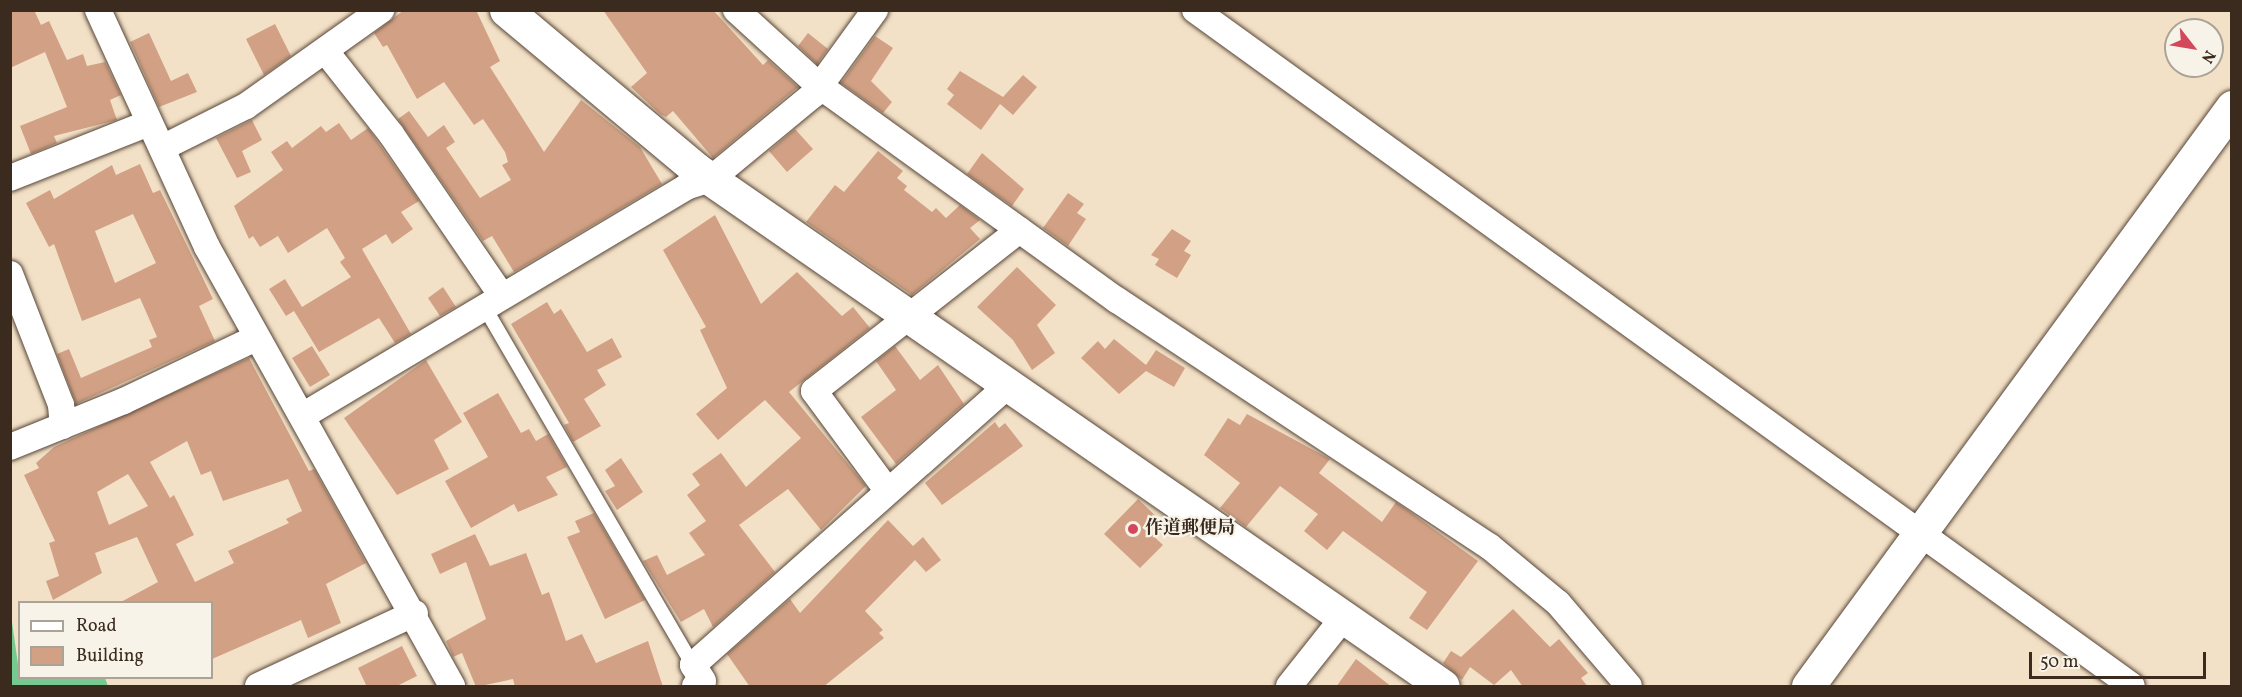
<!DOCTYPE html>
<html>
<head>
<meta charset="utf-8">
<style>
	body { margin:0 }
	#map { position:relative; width:2242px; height:697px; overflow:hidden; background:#f3e1c7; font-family:Vollkorn,"Noto Serif JP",serif }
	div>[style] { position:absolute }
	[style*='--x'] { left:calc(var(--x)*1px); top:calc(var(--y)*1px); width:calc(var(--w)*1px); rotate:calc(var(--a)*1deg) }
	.green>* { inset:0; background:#75cb8f }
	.building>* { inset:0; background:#d2a185 }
	.roads { filter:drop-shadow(0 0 2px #574537) drop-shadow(0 0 2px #574537) }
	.lane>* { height:14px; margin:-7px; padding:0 7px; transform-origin:7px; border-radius:7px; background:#fff }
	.street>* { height:26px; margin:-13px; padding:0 13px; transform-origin:13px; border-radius:13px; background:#fff }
	.secondary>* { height:33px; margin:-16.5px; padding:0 16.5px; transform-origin:16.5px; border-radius:16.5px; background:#fff }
	.dots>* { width:16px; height:16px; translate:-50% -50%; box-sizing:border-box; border:3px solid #f7f3e8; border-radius:50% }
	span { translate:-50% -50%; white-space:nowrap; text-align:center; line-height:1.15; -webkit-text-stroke:4.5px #f7f3e8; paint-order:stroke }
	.poi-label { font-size:18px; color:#3b2a1e; font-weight:700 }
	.left { translate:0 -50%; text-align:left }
	.frame { position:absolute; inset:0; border:12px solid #3b2a1e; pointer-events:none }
	.legend { position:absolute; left:18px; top:601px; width:195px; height:78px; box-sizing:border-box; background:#f7f3e8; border:2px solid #aca397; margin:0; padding:8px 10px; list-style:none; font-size:18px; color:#3b2a1e }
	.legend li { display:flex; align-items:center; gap:12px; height:30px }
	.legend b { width:30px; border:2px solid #aca397 }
	.north { position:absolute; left:2164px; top:18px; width:60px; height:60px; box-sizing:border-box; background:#f7f3e8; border:2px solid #aca397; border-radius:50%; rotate:121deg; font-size:16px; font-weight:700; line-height:24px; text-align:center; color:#3b2a1e }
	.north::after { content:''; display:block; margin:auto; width:21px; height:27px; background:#d1495b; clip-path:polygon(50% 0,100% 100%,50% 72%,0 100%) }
	.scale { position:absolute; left:2029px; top:652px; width:177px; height:27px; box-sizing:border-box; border:3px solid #3b2a1e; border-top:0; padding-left:8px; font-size:18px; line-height:21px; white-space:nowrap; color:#3b2a1e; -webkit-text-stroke:4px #f7f3e8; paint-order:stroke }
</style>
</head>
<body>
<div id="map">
	<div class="green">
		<div style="clip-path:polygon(11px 615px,20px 678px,105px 678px,108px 686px,11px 686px)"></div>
	</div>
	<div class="building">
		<div style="clip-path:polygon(10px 10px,34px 10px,41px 25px,49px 21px,67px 60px,83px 54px,87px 66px,105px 62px,121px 95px,110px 100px,117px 120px,54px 136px,57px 143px,31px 154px,20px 126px,67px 107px,45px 52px,10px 68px)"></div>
		<div style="clip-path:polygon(404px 10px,476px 10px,500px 61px,490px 67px,544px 152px,581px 100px,640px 147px,662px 184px,514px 272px,492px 236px,483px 241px,398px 119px,409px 111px,428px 137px,444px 125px,455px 142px,446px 148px,480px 198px,511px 180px,502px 165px,508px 162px,505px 152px,483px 119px,474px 125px,444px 82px,417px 99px,387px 45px,383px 47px,374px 33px)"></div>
		<div style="clip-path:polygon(603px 10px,713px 10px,763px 65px,768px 60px,798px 87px,713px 158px,673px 111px,666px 117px,660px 114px,631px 87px,647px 73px)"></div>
		<div style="clip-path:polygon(275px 24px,291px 56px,264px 75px,246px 39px)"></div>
		<div style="clip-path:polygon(149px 33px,171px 81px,188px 73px,197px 92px,159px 107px,130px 42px)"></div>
		<div style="clip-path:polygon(808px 33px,828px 49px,817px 64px,798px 46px)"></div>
		<div style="clip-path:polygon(875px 36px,893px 48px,871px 81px,892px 102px,883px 113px,841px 83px)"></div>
		<div style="clip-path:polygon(960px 71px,1003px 97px,1023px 75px,1037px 87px,1013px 115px,1000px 104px,981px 130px,947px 104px,954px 95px,947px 89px)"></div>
		<div style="clip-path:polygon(252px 120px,262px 140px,242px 151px,251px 172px,237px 178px,216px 138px)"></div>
		<div style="clip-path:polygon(339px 123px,351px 140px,368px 128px,419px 201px,401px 212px,413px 229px,392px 244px,386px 234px,362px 249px,411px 334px,395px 343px,379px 318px,319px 352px,294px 311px,286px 316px,269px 289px,285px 279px,302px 307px,351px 277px,340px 262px,345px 258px,327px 228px,288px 253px,278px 236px,260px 247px,253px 236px,249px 239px,234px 206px,283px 170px,271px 152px,287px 141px,292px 148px,321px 126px,326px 132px)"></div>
		<div style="clip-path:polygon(795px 129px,813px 149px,787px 172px,769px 151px)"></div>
		<div style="clip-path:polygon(878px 151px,903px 171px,897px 178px,907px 186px,904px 190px,932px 212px,936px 208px,946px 218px,960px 205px,980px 220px,970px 228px,980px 239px,912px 295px,806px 222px,835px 185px,844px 192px)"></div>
		<div style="clip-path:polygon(982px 153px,1024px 189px,1012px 206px,967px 174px)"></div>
		<div style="clip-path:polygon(evenodd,140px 164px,153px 193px,160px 190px,213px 299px,199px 306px,215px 341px,76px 404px,57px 354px,69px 349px,81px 378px,152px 347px,149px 340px,157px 337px,140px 298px,82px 321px,54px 244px,49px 247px,26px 203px,50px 190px,54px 199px,112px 165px,116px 175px,140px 164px,133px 214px,156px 263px,115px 283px,95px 231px,133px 214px)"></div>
		<div style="clip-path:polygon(1068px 193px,1084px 204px,1077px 213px,1086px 219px,1068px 246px,1043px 228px)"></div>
		<div style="clip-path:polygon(715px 215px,761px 304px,797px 272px,842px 316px,853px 307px,870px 328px,789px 392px,866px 486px,821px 530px,788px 489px,739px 525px,775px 572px,713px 627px,704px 609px,681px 622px,643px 561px,657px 555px,667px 575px,705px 555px,689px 533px,706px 521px,687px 495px,700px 485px,692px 474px,721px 453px,746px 487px,801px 438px,765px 400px,718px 440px,696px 414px,727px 388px,700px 330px,706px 327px,663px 250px)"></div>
		<div style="clip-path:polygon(1172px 229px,1191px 241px,1184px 251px,1191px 255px,1177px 278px,1155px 265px,1159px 259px,1151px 255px)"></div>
		<div style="clip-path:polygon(1017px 267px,1056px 305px,1037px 325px,1055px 353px,1032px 370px,1013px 340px,977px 307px)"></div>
		<div style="clip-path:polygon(443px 287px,456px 307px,440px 316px,428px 298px)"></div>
		<div style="clip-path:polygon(547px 302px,554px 314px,561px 309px,587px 352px,612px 338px,622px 357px,597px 370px,606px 385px,584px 399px,601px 426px,573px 442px,564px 425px,569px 423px,511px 324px)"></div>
		<div style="clip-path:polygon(1114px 339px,1146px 365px,1156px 350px,1185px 368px,1174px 387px,1146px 371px,1119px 394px,1081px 358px,1098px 341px,1105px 349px)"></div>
		<div style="clip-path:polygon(312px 346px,330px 375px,310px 387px,292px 358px)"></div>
		<div style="clip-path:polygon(895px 346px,920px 380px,938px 365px,964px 404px,896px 464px,861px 417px,896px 390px,876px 361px)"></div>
		<div style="clip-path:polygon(evenodd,249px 358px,309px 471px,314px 469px,366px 563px,326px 584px,341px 623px,308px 638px,301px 620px,212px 659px,212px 603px,119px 603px,158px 582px,137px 537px,95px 553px,102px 573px,53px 600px,46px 581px,59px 576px,49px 543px,55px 541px,24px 475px,39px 468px,36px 463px,54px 447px,249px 358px,187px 441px,201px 475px,211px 471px,223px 501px,288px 479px,302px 511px,286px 519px,289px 523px,228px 551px,234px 563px,195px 582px,176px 544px,194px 535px,174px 495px,170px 498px,150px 462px,187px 441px,249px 358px,128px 474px,148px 506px,109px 525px,97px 492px,128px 474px)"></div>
		<div style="clip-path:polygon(426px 360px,462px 422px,434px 440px,449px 469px,397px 495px,344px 418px)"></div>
		<div style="clip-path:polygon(498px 393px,521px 433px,529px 429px,536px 441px,548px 434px,567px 467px,546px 477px,558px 495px,518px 512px,514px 504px,471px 528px,445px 481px,488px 457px,463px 413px)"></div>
		<div style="clip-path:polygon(1247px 414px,1330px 459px,1319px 473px,1382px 522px,1396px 502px,1478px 561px,1427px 630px,1409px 618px,1427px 592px,1343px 531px,1327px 550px,1304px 531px,1318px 514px,1280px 486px,1246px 527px,1220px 508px,1240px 483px,1204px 455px,1228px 418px,1240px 425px)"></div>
		<div style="clip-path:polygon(995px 422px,999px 428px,1005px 423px,1023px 446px,942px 505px,925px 483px)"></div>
		<div style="clip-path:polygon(621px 458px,643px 492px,617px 510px,605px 491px,615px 486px,605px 470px)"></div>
		<div style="clip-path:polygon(1138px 499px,1160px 520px,1149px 532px,1163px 545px,1140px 568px,1104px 534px)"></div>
		<div style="clip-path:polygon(594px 513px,645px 600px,605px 619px,567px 537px,580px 532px,575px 521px)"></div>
		<div style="clip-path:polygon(888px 520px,913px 546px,923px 537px,941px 560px,926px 572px,915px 560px,865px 611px,883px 630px,879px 633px,884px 638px,823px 687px,750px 687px,727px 654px,790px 599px,800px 613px)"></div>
		<div style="clip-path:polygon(475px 534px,490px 566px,526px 553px,542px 595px,549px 592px,566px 641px,582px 634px,596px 663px,648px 641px,663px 687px,515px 687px,513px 679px,476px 687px,462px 653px,453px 657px,446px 641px,486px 619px,466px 562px,440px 574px,431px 554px)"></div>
		<div style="clip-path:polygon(1513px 609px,1550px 647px,1559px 639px,1588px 673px,1581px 678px,1588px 687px,1523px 687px,1511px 670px,1494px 685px,1470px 667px,1462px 680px,1443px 663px,1451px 651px,1461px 657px)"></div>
		<div style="clip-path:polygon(402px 646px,417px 676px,395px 687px,367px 687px,358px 668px)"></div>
		<div style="clip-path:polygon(1356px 659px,1392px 687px,1336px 687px)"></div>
	</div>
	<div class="roads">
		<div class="lane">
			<div style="--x:485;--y:308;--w:413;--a:59.8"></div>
		</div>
		<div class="street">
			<div style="--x:98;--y:10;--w:261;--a:65.3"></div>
			<div style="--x:207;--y:247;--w:503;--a:60.83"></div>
			<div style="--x:736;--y:10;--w:110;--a:42.4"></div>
			<div style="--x:817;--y:84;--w:370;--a:35.8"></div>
			<div style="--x:1117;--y:300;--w:446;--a:33.5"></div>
			<div style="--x:1489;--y:546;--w:89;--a:39.6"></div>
			<div style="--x:1558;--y:603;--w:109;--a:49.5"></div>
			<div style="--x:1195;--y:10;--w:1155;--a:35.81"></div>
			<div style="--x:327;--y:53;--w:103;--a:51.7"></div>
			<div style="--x:391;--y:134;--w:196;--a:55.6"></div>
			<div style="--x:164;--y:147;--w:92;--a:-26.6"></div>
			<div style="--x:246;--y:106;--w:166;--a:-35.4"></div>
			<div style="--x:10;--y:178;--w:149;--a:-21.6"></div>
			<div style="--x:10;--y:274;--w:141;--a:68.7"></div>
			<div style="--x:61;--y:405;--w:21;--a:85"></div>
			<div style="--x:304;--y:415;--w:445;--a:-30.8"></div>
			<div style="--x:686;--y:187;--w:26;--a:-18"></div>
			<div style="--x:711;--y:179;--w:134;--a:-39.5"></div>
			<div style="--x:814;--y:94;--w:104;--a:-54"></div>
			<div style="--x:10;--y:447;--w:123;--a:-22"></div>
			<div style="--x:124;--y:401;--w:146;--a:-25.5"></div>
			<div style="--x:887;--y:490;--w:123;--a:-126.4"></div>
			<div style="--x:814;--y:391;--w:261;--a:-38.1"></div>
			<div style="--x:258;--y:686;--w:173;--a:-24.9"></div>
			<div style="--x:695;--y:686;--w:9;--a:-32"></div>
			<div style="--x:703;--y:681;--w:19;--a:-122"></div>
			<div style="--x:693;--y:665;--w:421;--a:-41.6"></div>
			<div style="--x:1289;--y:686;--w:87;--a:-51.5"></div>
		</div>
		<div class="secondary">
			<div style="--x:506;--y:10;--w:248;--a:39.9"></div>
			<div style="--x:696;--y:169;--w:908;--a:34.69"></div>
			<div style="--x:1808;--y:686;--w:718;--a:-53.78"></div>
		</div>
	</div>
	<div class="dots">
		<div style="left:1133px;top:529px;background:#d1495b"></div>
	</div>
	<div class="poi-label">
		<span class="left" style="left:1145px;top:529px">作道郵便局</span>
	</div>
	<div class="frame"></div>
	<ul class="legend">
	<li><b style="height:8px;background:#fff"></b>Road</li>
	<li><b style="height:16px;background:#d2a185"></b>Building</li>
	</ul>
	<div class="north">N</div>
	<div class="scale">50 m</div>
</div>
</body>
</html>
